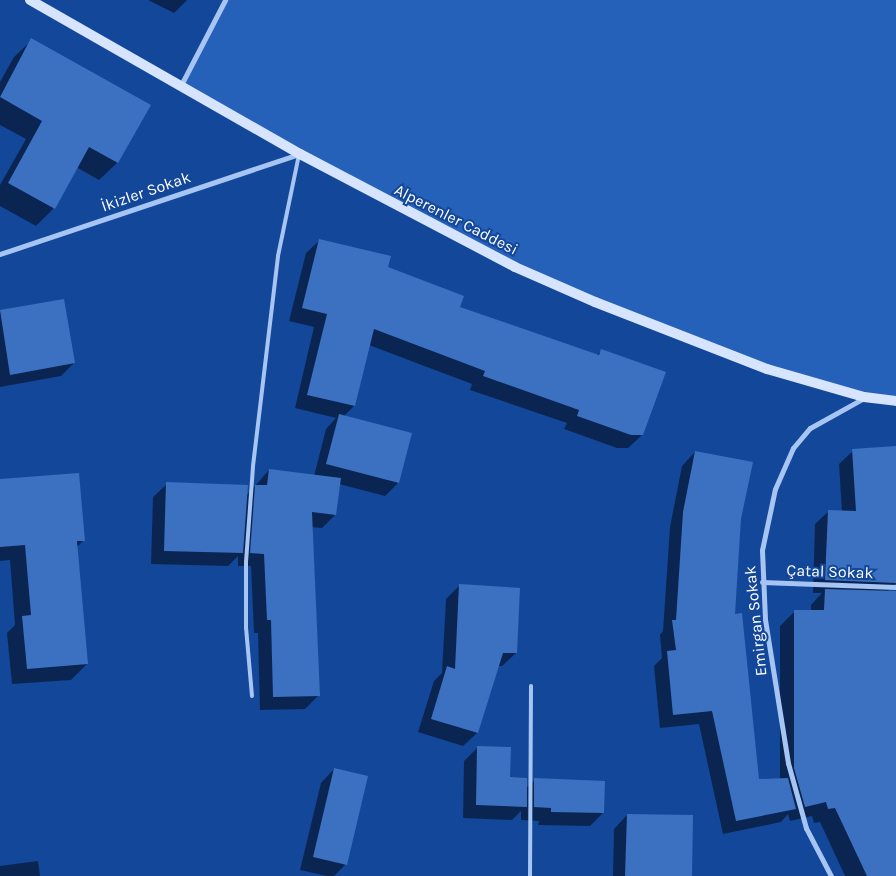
<!DOCTYPE html>
<html>
<head>
<meta charset="utf-8">
<style>
	body { margin:0 }
	#map { position:relative; width:896px; height:876px; overflow:hidden; background:#13479a; font-family:Karla,sans-serif }
	div>[style] { position:absolute }
	[style*='--x'] { left:calc(var(--x)*1px); top:calc(var(--y)*1px); width:calc(var(--w)*1px); rotate:calc(var(--a)*1deg) }
	.green>* { inset:0; background:#2561b8 }
	.shadow>* { inset:0; background:#0007 }
	.building>* { inset:0; background:#3c71c1 }
	.lane>* { height:4px; margin:-2px; padding:0 2px; transform-origin:2px; border-radius:2px; background:#a6c5f3 }
	.street>* { height:5px; margin:-2.5px; padding:0 2.5px; transform-origin:2.5px; border-radius:2.5px; background:#a6c5f3 }
	.secondary>* { height:10px; margin:-5px; padding:0 5px; transform-origin:5px; border-radius:5px; background:#d6e5fd }
	span { translate:-50% -50%; white-space:nowrap; text-align:center; line-height:1.15; -webkit-text-stroke:4px #13479a; paint-order:stroke }
	.street-label { font-size:16px; color:#fff }
</style>
</head>
<body>
<div id="map">
	<div class="green">
		<div style="clip-path:polygon(225px 0,896px 0,896px 401px,767px 369px,515px 267px,181px 85px)"></div>
	</div>
	<div class="shadow">
		<div style="clip-path:polygon(148px 0,187px 0,174px 13px)"></div>
		<div style="clip-path:polygon(32px 40px,149px 106px,117px 163px,99px 180px,76px 167px,54px 208px,36px 226px,0 206px,0 185px,26px 139px,0 125px,0 82px,14px 57px)"></div>
		<div style="clip-path:polygon(320px 240px,387px 268px,458px 307px,597px 355px,602px 350px,642px 435px,628px 448px,617px 448px,564px 429px,567px 423px,470px 390px,472px 384px,369px 345px,354px 406px,343px 417px,398px 483px,385px 496px,339px 484px,335px 515px,322px 528px,311px 527px,319px 695px,305px 709px,260px 710px,258px 633px,254px 633px,251px 566px,238px 566px,238px 556px,228px 566px,151px 564px,153px 497px,167px 484px,246px 496px,269px 470px,314px 476px,326px 429px,336px 418px,295px 408px,314px 327px,289px 321px,306px 253px)"></div>
		<div style="clip-path:polygon(63px 300px,74px 363px,61px 376px,0 387px,0 311px)"></div>
		<div style="clip-path:polygon(896px 449px,896px 583px,887px 592px,896px 592px,896px 876px,845px 876px,820px 822px,814px 823px,812px 816px,790px 821px,788px 814px,781px 822px,723px 834px,699px 724px,660px 728px,654px 666px,662px 658px,660px 635px,663px 631px,670px 527px,682px 466px,695px 452px,740px 519px,733px 615px,758px 781px,780px 780px,780px 626px,795px 611px,811px 611px,811px 605px,822px 593px,813px 593px,815px 524px,829px 511px,842px 512px,839px 464px,853px 451px)"></div>
		<div style="clip-path:polygon(0 480px,84px 540px,76px 548px,87px 664px,71px 680px,12px 684px,7px 633px,15px 625px,10px 560px,0 561px)"></div>
		<div style="clip-path:polygon(459px 586px,516px 653px,502px 666px,497px 666px,477px 733px,463px 746px,418px 732px,434px 681px,442px 673px,446px 599px)"></div>
		<div style="clip-path:polygon(478px 747px,508px 778px,525px 789px,535px 780px,603px 813px,590px 826px,538px 825px,539px 821px,521px 820px,521px 811px,512px 820px,463px 818px,464px 761px)"></div>
		<div style="clip-path:polygon(334px 769px,346px 864px,334px 876px,327px 876px,300px 870px,321px 783px)"></div>
		<div style="clip-path:polygon(627px 815px,691px 876px,613px 876px,614px 829px)"></div>
		<div style="clip-path:polygon(38px 861px,40px 876px,0 876px,0 866px)"></div>
	</div>
	<div class="building">
		<div style="clip-path:polygon(31px 38px,151px 105px,118px 163px,89px 147px,55px 209px,8px 183px,42px 121px,0 97px)"></div>
		<div style="clip-path:polygon(319px 239px,391px 256px,388px 267px,464px 296px,460px 307px,599px 355px,601px 349px,666px 372px,643px 435px,631px 435px,577px 416px,579px 410px,483px 376px,485px 371px,374px 329px,355px 406px,307px 395px,327px 314px,302px 308px)"></div>
		<div style="clip-path:polygon(64px 299px,75px 363px,10px 375px,0 310px)"></div>
		<div style="clip-path:polygon(339px 414px,412px 433px,399px 483px,326px 464px)"></div>
		<div style="clip-path:polygon(896px 446px,896px 583px,825px 580px,828px 510px,856px 511px,852px 449px)"></div>
		<div style="clip-path:polygon(695px 451px,753px 462px,741px 519px,735px 614px,742px 613px,759px 779px,788px 778px,796px 809px,736px 821px,712px 711px,673px 715px,667px 651px,676px 650px,672px 620px,676px 620px,683px 512px)"></div>
		<div style="clip-path:polygon(269px 469px,341px 478px,336px 515px,312px 512px,320px 696px,273px 697px,271px 620px,267px 620px,264px 554px,250px 553px,255px 485px,267px 485px)"></div>
		<div style="clip-path:polygon(79px 473px,85px 541px,77px 541px,88px 664px,27px 669px,22px 616px,31px 615px,25px 545px,0 547px,0 479px)"></div>
		<div style="clip-path:polygon(166px 482px,248px 485px,243px 553px,164px 551px)"></div>
		<div style="clip-path:polygon(459px 584px,520px 588px,517px 653px,503px 653px,478px 733px,431px 719px,447px 666px,455px 669px)"></div>
		<div style="clip-path:polygon(825px 589px,896px 591px,896px 876px,867px 876px,835px 808px,828px 809px,826px 802px,805px 807px,794px 768px,794px 610px,824px 610px)"></div>
		<div style="clip-path:polygon(477px 746px,511px 747px,510px 777px,527px 778px,527px 807px,476px 805px)"></div>
		<div style="clip-path:polygon(334px 768px,368px 776px,347px 865px,313px 857px)"></div>
		<div style="clip-path:polygon(534px 778px,605px 781px,604px 813px,551px 812px,551px 808px,534px 807px)"></div>
		<div style="clip-path:polygon(627px 814px,693px 815px,692px 876px,625px 876px)"></div>
	</div>
	<div class="lane">
		<div style="--x:252;--y:696;--w:68;--a:-95"></div>
		<div style="--x:246;--y:628;--w:66;--a:-90"></div>
		<div style="--x:246;--y:562;--w:96;--a:-85.8"></div>
		<div style="--x:253;--y:466;--w:211;--a:-83.2"></div>
		<div style="--x:278;--y:256;--w:103;--a:-78.3"></div>
		<div style="--x:530;--y:876;--w:190;--a:-89.7"></div>
	</div>
	<div class="street">
		<div style="--x:181;--y:85;--w:96;--a:-62.6"></div>
		<div style="--x:0;--y:254;--w:315;--a:-18.5"></div>
		<div style="--x:762;--y:582;--w:134;--a:2.1"></div>
		<div style="--x:831;--y:876;--w:54;--a:-117.5"></div>
		<div style="--x:806;--y:828;--w:67;--a:-105.5"></div>
		<div style="--x:788;--y:763;--w:146;--a:-99.1"></div>
		<div style="--x:765;--y:619;--w:69;--a:-92.5"></div>
		<div style="--x:762;--y:550;--w:62;--a:-78"></div>
		<div style="--x:775;--y:489;--w:45;--a:-66.3"></div>
		<div style="--x:793;--y:448;--w:26;--a:-50"></div>
		<div style="--x:810;--y:428;--w:62;--a:-29.1"></div>
	</div>
	<div class="secondary">
		<div style="--x:30;--y:0;--w:311;--a:29.7"></div>
		<div style="--x:300;--y:154;--w:243;--a:27.7"></div>
		<div style="--x:515;--y:267;--w:87;--a:23.6"></div>
		<div style="--x:595;--y:302;--w:185;--a:21.3"></div>
		<div style="--x:767;--y:369;--w:101;--a:16.1"></div>
		<div style="--x:864;--y:397;--w:32;--a:7"></div>
	</div>
	<div class="street-label">
		<span style="left:146px;top:192px;rotate:-19deg">İkizler Sokak</span>
		<span style="left:456px;top:220px;rotate:27deg">Alperenler Caddesi</span>
		<span style="left:830px;top:572px;rotate:2deg">Çatal Sokak</span>
		<span style="left:756px;top:621px;rotate:-96deg">Emirgan Sokak</span>
	</div>
</div>
</body>
</html>
